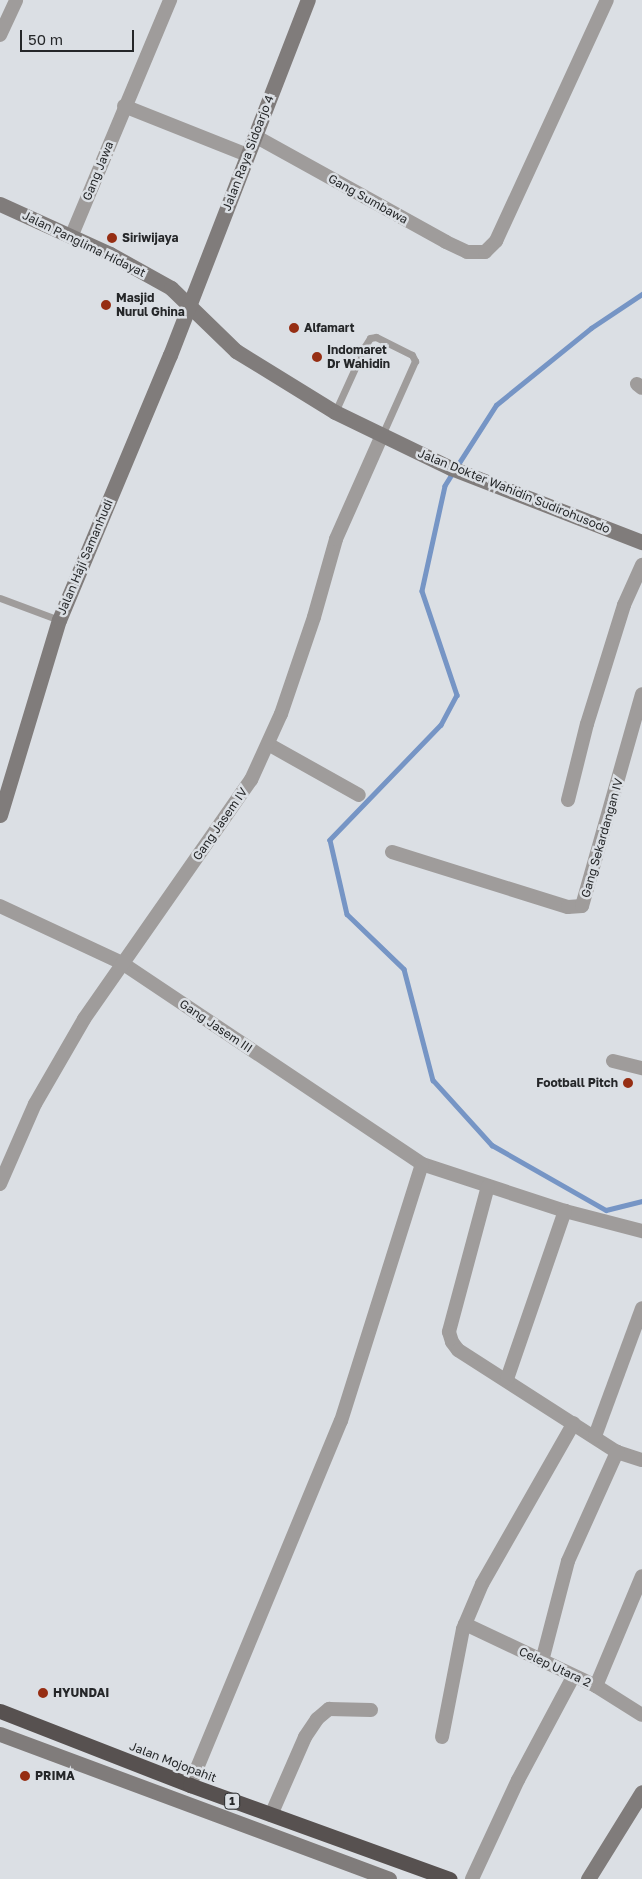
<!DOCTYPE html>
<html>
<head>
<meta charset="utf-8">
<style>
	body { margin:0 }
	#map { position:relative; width:642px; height:1879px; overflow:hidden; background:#dbdfe4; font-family:"Golos Text",sans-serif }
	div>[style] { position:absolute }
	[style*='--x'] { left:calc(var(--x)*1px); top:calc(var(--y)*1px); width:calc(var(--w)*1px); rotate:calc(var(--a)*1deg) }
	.stream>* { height:4.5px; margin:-2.25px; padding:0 2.25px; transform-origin:2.25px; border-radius:2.25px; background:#7695c5 }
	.lane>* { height:7px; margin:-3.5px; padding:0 3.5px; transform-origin:3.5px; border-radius:3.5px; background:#9f9c9b }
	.street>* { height:14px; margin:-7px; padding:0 7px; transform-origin:7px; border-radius:7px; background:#9f9c9b }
	.secondary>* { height:15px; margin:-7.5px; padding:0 7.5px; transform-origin:7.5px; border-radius:7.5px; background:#807c7b }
	.highway>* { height:15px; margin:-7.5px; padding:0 7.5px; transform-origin:7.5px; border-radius:7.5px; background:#575150 }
	.dots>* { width:14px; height:14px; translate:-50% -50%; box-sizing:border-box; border:2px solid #dbdfe4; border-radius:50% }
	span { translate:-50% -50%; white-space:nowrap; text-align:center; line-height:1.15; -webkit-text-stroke:5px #dbdfe4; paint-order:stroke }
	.shield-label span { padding:1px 4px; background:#dbdfe4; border:1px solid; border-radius:4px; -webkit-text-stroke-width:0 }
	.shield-label { font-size:11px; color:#252729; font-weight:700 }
	.street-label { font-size:12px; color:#252729 }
	.poi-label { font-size:12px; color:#252729; font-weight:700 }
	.left { translate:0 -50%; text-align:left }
	.right { translate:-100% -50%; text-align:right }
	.scale { position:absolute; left:20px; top:30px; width:114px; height:22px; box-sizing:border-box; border:2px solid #252729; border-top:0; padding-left:6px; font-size:15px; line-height:18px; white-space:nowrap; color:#252729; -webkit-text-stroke:4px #dbdfe4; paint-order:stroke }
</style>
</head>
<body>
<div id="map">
	<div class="stream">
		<div style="--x:457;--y:466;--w:72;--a:-57.4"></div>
		<div style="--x:496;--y:405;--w:122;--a:-39"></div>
		<div style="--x:591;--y:328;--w:61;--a:-33.7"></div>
		<div style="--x:453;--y:473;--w:15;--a:122"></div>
		<div style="--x:445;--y:486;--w:107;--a:102.4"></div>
		<div style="--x:422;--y:591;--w:110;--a:71.4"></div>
		<div style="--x:457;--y:695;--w:34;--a:118"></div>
		<div style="--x:441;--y:725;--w:160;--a:134"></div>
		<div style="--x:330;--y:840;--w:76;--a:77.1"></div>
		<div style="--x:347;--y:914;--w:79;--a:44"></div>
		<div style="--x:404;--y:969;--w:115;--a:75.4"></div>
		<div style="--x:433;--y:1080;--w:88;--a:47.8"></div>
		<div style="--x:492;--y:1145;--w:131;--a:29.7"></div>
		<div style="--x:606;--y:1210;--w:37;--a:-14"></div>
	</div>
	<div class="lane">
		<div style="--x:335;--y:412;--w:72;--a:-65.6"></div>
		<div style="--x:365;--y:346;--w:9;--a:-58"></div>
		<div style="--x:370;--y:338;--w:6;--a:-9"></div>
		<div style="--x:376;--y:337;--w:40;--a:26.6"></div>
		<div style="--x:412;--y:355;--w:7;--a:63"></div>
		<div style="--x:415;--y:361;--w:81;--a:114"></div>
		<div style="--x:0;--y:598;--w:63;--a:20.4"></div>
	</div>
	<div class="street">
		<div style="--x:0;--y:35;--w:38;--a:-65"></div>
		<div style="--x:124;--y:106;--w:132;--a:21.7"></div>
		<div style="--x:255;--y:136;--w:218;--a:29"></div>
		<div style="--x:446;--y:242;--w:23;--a:25"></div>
		<div style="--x:467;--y:252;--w:18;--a:0"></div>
		<div style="--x:485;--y:252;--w:16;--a:-45"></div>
		<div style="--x:496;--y:241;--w:265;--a:-65.3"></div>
		<div style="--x:71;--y:237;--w:257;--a:-67.3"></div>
		<div style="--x:637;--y:384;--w:6;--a:39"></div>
		<div style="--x:268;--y:744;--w:104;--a:29.3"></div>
		<div style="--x:568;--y:800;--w:78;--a:-76"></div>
		<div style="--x:587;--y:724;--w:125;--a:-72.7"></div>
		<div style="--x:624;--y:605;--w:44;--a:-65.8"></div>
		<div style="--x:392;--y:852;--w:184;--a:17.4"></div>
		<div style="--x:568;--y:907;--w:14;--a:-4"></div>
		<div style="--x:582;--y:906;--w:220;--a:-74.2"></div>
		<div style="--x:0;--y:906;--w:135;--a:25"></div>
		<div style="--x:122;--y:963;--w:361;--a:33.8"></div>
		<div style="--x:422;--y:1164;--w:151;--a:18.2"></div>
		<div style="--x:565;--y:1211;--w:80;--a:14.6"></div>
		<div style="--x:613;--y:1061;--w:30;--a:14"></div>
		<div style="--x:0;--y:1184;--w:87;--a:-66.4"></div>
		<div style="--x:35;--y:1104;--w:98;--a:-60"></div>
		<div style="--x:84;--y:1019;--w:292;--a:-55.1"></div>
		<div style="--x:251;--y:780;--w:72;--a:-65.6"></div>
		<div style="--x:281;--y:714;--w:102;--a:-71.2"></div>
		<div style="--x:314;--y:617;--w:81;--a:-74.2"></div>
		<div style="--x:336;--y:539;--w:114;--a:-66.1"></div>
		<div style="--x:488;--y:1186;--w:151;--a:105"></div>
		<div style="--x:449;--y:1332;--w:10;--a:73"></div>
		<div style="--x:452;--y:1342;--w:10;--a:53"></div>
		<div style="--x:458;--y:1350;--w:189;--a:32.7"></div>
		<div style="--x:617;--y:1452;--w:26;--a:18"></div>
		<div style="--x:507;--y:1379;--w:178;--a:-71"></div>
		<div style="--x:595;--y:1436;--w:136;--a:-69.8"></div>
		<div style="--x:465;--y:1624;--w:145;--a:25.3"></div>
		<div style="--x:596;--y:1686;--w:54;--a:32.2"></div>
		<div style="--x:542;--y:1661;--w:103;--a:-75.4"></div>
		<div style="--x:568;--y:1561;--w:120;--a:-65.8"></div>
		<div style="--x:596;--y:1686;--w:119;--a:-67.3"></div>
		<div style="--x:442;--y:1737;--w:110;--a:-79"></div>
		<div style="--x:463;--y:1629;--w:49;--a:-67.1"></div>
		<div style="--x:482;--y:1584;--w:185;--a:-60.3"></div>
		<div style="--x:190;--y:1785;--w:394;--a:-67.5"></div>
		<div style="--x:341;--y:1421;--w:269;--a:-72.5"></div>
		<div style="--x:271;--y:1815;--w:85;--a:-66.4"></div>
		<div style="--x:305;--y:1737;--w:22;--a:-56"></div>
		<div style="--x:317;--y:1719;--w:16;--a:-40"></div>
		<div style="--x:329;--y:1709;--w:42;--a:1.4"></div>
		<div style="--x:472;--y:1879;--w:109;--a:-65.1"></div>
		<div style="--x:518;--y:1780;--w:117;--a:-61.9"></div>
	</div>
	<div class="secondary">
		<div style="--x:0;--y:204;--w:121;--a:24.4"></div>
		<div style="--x:110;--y:254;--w:70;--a:29.1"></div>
		<div style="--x:171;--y:288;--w:91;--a:44.1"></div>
		<div style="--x:236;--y:351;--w:116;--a:31.6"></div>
		<div style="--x:335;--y:412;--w:129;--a:25.8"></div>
		<div style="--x:451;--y:468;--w:205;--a:21.2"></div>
		<div style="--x:0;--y:815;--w:204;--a:-73.2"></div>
		<div style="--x:59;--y:620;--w:287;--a:-67.3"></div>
		<div style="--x:170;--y:355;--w:381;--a:-68.8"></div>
		<div style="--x:0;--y:1734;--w:415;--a:20.4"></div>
		<div style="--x:588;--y:1879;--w:102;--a:-58.2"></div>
	</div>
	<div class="highway">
		<div style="--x:0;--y:1711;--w:204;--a:21.3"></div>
		<div style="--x:190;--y:1785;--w:276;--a:19.9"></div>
	</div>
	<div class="dots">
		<div style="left:112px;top:238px;background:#962e13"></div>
		<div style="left:106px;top:305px;background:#962e13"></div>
		<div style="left:294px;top:328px;background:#962e13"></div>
		<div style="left:317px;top:357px;background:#962e13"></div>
		<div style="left:628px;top:1083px;background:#962e13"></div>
		<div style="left:43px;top:1693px;background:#962e13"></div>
		<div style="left:25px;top:1776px;background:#962e13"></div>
	</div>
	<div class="shield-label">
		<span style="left:232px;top:1801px">1</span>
	</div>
	<div class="street-label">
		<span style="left:248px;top:153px;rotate:-69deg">Jalan Raya Sidoarjo 4</span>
		<span style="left:98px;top:171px;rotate:-68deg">Gang Jawa</span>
		<span style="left:368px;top:199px;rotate:29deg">Gang Sumbawa</span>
		<span style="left:84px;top:244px;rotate:26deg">Jalan Panglima Hidayat</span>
		<span style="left:514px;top:491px;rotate:22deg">Jalan Dokter Wahidin Sudirohusodo</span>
		<span style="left:85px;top:557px;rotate:-67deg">Jalan Haji Samanhudi</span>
		<span style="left:220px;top:824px;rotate:-55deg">Gang Jasem IV</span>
		<span style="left:602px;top:838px;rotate:-74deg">Gang Sekardangan IV</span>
		<span style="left:216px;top:1026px;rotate:34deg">Gang Jasem III</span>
		<span style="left:555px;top:1667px;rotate:25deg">Celep Utara 2</span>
		<span style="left:173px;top:1762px;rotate:21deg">Jalan Mojopahit</span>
	</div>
	<div class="poi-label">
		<span class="left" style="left:122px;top:238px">Siriwijaya</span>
		<span class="left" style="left:116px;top:305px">Masjid<br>Nurul Ghina</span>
		<span class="left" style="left:304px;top:328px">Alfamart</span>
		<span class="left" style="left:327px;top:357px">Indomaret<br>Dr Wahidin</span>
		<span class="right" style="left:618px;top:1083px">Football Pitch</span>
		<span class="left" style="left:53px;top:1693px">HYUNDAI</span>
		<span class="left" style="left:35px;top:1776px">PRIMA</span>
	</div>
	<div class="scale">50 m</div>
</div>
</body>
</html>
